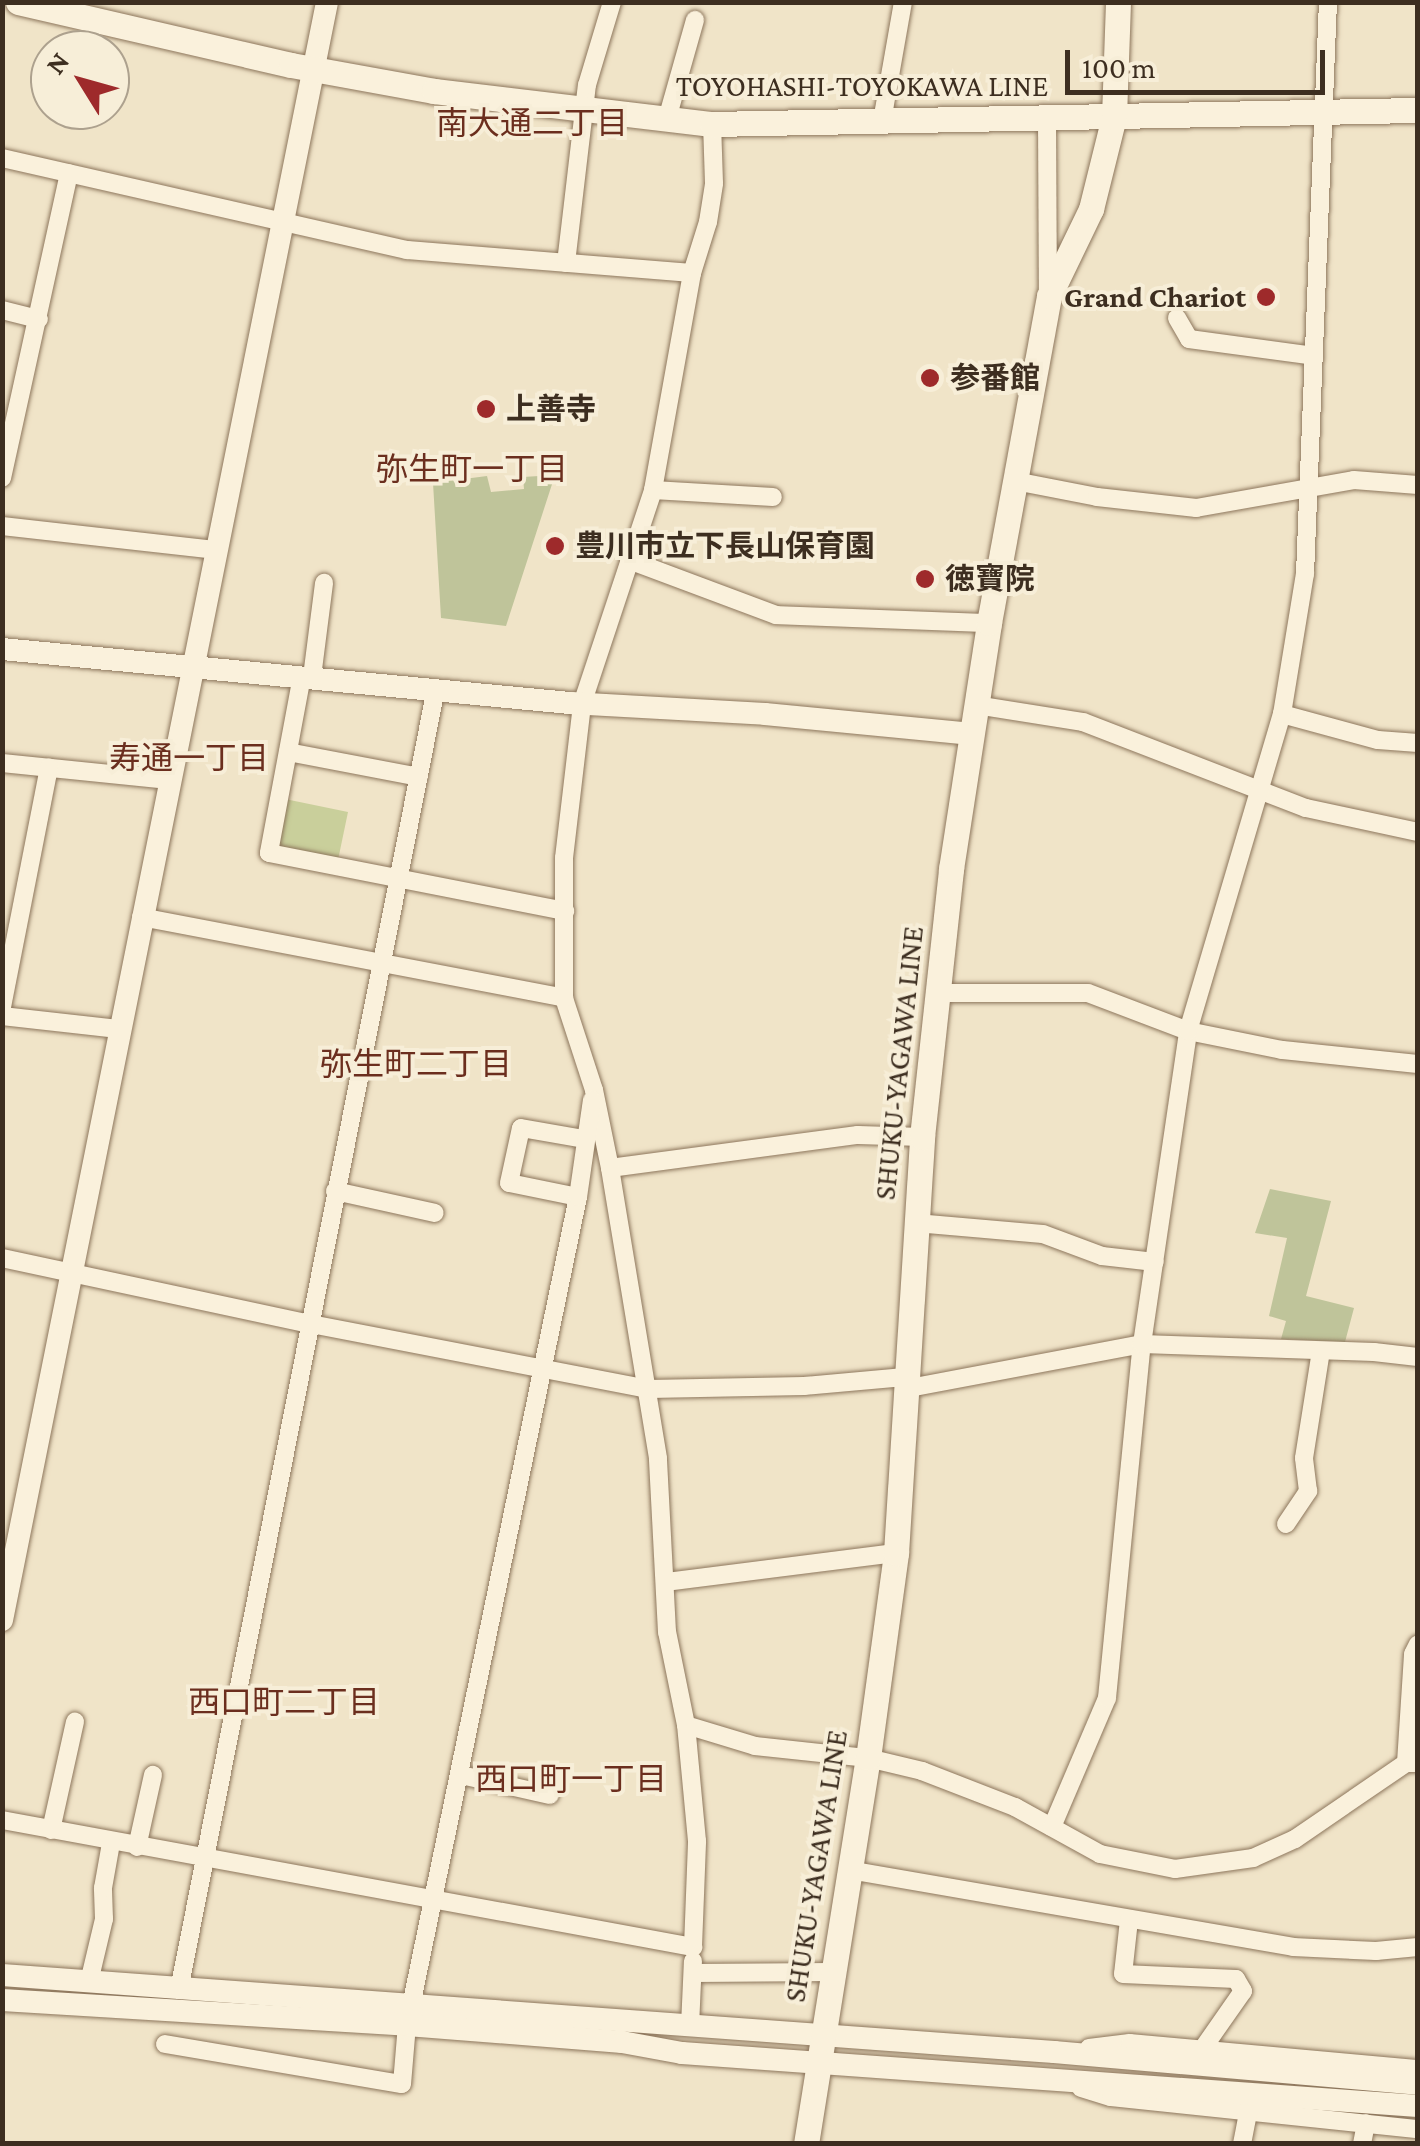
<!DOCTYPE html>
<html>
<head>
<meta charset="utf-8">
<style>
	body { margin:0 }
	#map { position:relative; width:1420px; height:2146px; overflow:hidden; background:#f0e4c8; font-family:"Crimson Pro","Noto Sans JP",serif }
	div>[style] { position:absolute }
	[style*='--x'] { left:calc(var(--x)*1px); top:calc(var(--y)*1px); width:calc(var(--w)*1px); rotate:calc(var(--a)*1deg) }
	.green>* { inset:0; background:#c9cf9b }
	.cemetery>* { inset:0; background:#bfc49a }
	.roads { filter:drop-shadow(0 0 2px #8d765c) drop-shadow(0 0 2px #8d765c) }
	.minor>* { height:18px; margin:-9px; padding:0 9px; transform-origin:9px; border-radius:9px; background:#faf1dc }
	.tertiary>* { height:22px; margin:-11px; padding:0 11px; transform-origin:11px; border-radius:11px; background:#faf1dc }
	.secondary>* { height:25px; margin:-12.5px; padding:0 12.5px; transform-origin:12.5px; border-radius:12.5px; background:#faf1dc }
	.dots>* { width:28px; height:28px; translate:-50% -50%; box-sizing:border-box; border:5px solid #f7eed8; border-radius:50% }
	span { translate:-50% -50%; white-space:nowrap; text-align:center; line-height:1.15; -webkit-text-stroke:8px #f7eed8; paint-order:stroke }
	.street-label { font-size:30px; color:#3d2e20 }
	.poi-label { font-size:30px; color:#3d2e20; font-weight:700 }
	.right { translate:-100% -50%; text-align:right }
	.left { translate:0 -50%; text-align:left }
	.neighbourhood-label { font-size:32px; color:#6b2e1e }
	.frame { position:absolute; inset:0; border:5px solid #3d2e20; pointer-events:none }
	.north { position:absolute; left:30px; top:30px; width:100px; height:100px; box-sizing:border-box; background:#f7eed8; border:2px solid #ada18e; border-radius:50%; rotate:307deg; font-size:28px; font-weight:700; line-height:40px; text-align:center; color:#3d2e20 }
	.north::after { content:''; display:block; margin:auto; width:35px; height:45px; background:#9e2a2b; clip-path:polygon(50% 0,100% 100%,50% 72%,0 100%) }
	.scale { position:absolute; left:1065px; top:50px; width:260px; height:45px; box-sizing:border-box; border:5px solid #3d2e20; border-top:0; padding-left:12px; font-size:30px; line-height:35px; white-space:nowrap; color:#3d2e20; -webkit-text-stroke:8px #f7eed8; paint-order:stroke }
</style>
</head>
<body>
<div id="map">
	<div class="green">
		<div style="clip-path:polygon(285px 799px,348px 812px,338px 860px,276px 848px)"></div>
	</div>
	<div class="cemetery">
		<div style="clip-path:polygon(555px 475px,506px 626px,441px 618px,433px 483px,487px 476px,491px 492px,524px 489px,523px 477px)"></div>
		<div style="clip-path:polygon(1270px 1189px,1331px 1201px,1306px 1296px,1354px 1308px,1345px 1342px,1281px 1339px,1286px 1321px,1269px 1316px,1287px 1238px,1255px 1233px)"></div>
	</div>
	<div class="roads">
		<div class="minor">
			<div style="--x:1047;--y:118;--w:173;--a:89.7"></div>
			<div style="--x:667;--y:119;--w:103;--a:-74.2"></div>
			<div style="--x:882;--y:121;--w:121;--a:-80"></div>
			<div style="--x:2;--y:158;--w:415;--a:12.8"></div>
			<div style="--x:407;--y:250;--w:286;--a:4.6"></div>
			<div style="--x:566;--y:263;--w:179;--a:-83.3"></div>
			<div style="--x:587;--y:85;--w:87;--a:-73.2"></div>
			<div style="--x:2;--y:310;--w:38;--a:14"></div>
			<div style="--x:1177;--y:318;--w:24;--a:60"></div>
			<div style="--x:1189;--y:339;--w:126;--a:7.7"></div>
			<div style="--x:2;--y:478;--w:312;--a:-77.6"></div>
			<div style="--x:1015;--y:481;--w:84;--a:11"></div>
			<div style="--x:1097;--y:497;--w:100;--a:6.3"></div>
			<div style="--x:1196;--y:508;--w:160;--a:-10"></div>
			<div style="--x:1354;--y:480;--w:64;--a:4.5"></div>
			<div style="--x:653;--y:490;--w:120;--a:3.3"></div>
			<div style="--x:2;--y:526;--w:214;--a:6.4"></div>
			<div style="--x:629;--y:560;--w:157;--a:20.5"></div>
			<div style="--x:776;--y:615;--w:213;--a:2.2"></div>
			<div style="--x:302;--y:676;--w:180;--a:100.6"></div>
			<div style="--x:269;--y:853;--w:302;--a:11.1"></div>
			<div style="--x:312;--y:677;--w:95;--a:-82.7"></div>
			<div style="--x:976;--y:705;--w:108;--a:9"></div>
			<div style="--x:1083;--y:722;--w:239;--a:21.1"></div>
			<div style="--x:1306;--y:808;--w:115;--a:12.1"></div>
			<div style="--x:1282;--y:714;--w:99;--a:15.2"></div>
			<div style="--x:1378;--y:740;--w:40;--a:4.3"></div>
			<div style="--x:288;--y:752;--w:133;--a:10.8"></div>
			<div style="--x:2;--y:763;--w:168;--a:5.8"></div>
			<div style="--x:141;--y:917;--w:431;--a:10.8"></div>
			<div style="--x:938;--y:993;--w:150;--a:0"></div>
			<div style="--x:1088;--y:993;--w:107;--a:20.8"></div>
			<div style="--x:1188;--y:1031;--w:96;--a:11.4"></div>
			<div style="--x:1282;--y:1050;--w:137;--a:5.9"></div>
			<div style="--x:2;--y:1007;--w:244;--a:-78.9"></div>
			<div style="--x:2;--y:1016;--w:117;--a:6.4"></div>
			<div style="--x:610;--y:1168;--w:250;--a:-7.6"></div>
			<div style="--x:858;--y:1135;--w:64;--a:1.8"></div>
			<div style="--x:335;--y:1191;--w:102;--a:12.4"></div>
			<div style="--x:578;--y:1197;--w:70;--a:-168.5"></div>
			<div style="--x:509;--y:1183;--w:56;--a:-77.7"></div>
			<div style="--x:521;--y:1128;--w:64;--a:9.9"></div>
			<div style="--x:916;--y:1223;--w:127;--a:5"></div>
			<div style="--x:1043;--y:1234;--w:63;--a:20.4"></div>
			<div style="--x:1102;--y:1256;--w:53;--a:6.5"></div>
			<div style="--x:2;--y:1258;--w:316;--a:12.1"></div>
			<div style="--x:311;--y:1324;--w:344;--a:10.9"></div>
			<div style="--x:649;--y:1389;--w:155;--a:-1.1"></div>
			<div style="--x:804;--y:1386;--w:101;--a:-5.1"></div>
			<div style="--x:904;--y:1389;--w:242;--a:-10.7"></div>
			<div style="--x:1142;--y:1344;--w:232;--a:2"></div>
			<div style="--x:1374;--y:1352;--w:44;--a:6.5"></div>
			<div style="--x:1286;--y:1524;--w:40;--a:-56"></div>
			<div style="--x:1308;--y:1491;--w:33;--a:-97"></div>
			<div style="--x:1304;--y:1458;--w:108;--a:-81"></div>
			<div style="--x:666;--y:1582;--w:232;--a:-7.2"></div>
			<div style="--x:686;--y:1725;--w:72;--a:16.9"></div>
			<div style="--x:755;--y:1746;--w:114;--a:6.1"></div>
			<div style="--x:868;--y:1758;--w:56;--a:13.5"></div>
			<div style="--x:922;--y:1771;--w:100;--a:21.2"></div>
			<div style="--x:1015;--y:1807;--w:97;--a:28.9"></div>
			<div style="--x:1100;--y:1854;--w:76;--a:11.3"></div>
			<div style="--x:1175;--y:1869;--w:79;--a:-8"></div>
			<div style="--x:1253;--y:1858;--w:46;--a:-24.3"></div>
			<div style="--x:1295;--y:1839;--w:135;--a:-34.4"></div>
			<div style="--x:1406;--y:1763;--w:12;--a:0"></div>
			<div style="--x:1406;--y:1763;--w:109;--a:-86.3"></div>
			<div style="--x:1413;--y:1654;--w:11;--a:-63"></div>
			<div style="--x:461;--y:1775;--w:91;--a:12.7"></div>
			<div style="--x:2;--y:1820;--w:703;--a:10.41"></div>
			<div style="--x:693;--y:1947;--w:106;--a:-87.8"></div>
			<div style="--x:697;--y:1841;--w:117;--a:-95.4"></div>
			<div style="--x:686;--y:1725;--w:95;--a:-101.5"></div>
			<div style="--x:667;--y:1632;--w:174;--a:-93"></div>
			<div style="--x:658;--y:1458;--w:294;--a:-99.4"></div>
			<div style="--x:610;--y:1168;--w:80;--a:-101.6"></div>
			<div style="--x:594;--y:1090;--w:97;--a:-108.1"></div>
			<div style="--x:564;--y:998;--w:140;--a:-90"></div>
			<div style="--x:564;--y:858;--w:155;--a:-83.3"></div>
			<div style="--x:582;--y:704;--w:225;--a:-71.6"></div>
			<div style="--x:653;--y:490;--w:220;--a:-79.8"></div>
			<div style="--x:692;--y:273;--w:53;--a:-72.6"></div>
			<div style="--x:708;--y:222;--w:39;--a:-81"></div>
			<div style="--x:714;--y:183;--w:59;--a:-91.9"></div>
			<div style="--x:1052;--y:1827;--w:140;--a:-66.9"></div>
			<div style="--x:1107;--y:1698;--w:356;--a:-84.4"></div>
			<div style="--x:1142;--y:1344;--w:316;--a:-81.6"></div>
			<div style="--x:1188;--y:1031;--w:331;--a:-73.5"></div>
			<div style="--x:1282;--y:714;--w:142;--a:-80.7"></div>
			<div style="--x:1305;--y:574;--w:572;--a:-87.7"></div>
			<div style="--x:51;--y:1830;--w:111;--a:-77.5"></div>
			<div style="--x:137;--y:1847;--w:74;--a:-77.5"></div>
			<div style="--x:849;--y:1870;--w:451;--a:9.8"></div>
			<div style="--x:1293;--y:1947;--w:83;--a:2.8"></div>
			<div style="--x:1376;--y:1951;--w:42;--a:-5.4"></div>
			<div style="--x:1129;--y:1920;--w:54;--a:96.3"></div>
			<div style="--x:1123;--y:1974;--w:113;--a:2.5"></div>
			<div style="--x:1236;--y:1979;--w:14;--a:60"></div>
			<div style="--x:1243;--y:1991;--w:73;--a:125"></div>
			<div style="--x:693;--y:1973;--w:139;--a:-0.4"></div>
			<div style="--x:89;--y:1982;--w:65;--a:-76.6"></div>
			<div style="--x:104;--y:1919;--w:31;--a:-92"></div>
			<div style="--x:103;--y:1888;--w:46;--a:-79.9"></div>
			<div style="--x:179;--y:1990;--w:1326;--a:-78.83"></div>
			<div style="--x:411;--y:2006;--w:826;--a:-78.34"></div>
			<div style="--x:578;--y:1197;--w:98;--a:-81.8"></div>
			<div style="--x:690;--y:2026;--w:65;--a:-87.4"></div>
			<div style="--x:165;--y:2044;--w:240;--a:9.6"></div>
			<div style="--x:402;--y:2084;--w:59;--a:-85.2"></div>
			<div style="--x:1089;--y:2048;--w:41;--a:-7"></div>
			<div style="--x:1130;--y:2043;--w:289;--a:5.2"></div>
			<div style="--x:1081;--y:2088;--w:31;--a:17"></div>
			<div style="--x:1111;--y:2097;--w:309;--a:6"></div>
			<div style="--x:1242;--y:2144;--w:32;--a:-79"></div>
			<div style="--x:1362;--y:2144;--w:21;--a:-79"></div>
		</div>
		<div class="tertiary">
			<div style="--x:2;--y:649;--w:571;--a:5.43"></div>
			<div style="--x:570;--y:703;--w:195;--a:3.2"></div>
			<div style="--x:765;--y:714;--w:208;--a:5.5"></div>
			<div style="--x:2;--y:1620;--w:1650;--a:-78.64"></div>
			<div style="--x:2;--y:1975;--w:1055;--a:4.19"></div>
			<div style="--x:1054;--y:2052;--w:365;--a:5"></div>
			<div style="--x:2;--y:2000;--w:406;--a:3.5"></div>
			<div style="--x:407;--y:2025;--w:216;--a:4.5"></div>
			<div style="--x:622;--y:2042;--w:61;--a:10.4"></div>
			<div style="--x:682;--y:2053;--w:738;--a:4.12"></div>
		</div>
		<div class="secondary">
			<div style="--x:18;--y:2;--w:280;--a:13"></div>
			<div style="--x:291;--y:65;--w:145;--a:10.3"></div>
			<div style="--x:434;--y:91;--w:280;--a:6.8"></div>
			<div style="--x:712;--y:124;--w:706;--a:-1.14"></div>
			<div style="--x:806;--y:2144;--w:391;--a:-80.9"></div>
			<div style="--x:868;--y:1758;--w:207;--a:-82.2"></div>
			<div style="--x:896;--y:1553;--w:417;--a:-86.4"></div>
			<div style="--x:922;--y:1137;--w:270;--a:-83.8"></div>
			<div style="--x:951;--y:869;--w:249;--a:-81.2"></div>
			<div style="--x:989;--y:623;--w:332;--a:-79.6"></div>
			<div style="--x:1049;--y:296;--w:97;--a:-64.2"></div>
			<div style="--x:1091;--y:209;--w:95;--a:-76"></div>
			<div style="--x:1114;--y:117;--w:115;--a:-88"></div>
		</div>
	</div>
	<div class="dots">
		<div style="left:1266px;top:297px;background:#9e2a2b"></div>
		<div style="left:930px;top:378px;background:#9e2a2b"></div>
		<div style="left:486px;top:409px;background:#9e2a2b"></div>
		<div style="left:555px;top:546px;background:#9e2a2b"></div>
		<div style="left:925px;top:579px;background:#9e2a2b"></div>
	</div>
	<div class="street-label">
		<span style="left:862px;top:86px">TOYOHASHI-TOYOKAWA LINE</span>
		<span style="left:899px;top:1063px;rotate:-84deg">SHUKU-YAGAWA LINE</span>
		<span style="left:816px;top:1866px;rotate:-81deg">SHUKU-YAGAWA LINE</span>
	</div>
	<div class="poi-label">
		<span class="right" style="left:1246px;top:297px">Grand Chariot</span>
		<span class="left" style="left:950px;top:378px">参番館</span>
		<span class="left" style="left:506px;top:409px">上善寺</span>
		<span class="left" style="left:575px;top:546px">豊川市立下長山保育園</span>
		<span class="left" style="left:945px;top:579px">徳寶院</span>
	</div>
	<div class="neighbourhood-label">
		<span style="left:532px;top:123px">南大通二丁目</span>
		<span style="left:472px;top:469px">弥生町一丁目</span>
		<span style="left:189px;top:758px">寿通一丁目</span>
		<span style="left:416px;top:1064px">弥生町二丁目</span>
		<span style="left:284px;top:1702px">西口町二丁目</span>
		<span style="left:571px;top:1779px">西口町一丁目</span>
	</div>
	<div class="frame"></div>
	<div class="north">N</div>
	<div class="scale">100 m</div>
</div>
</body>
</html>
